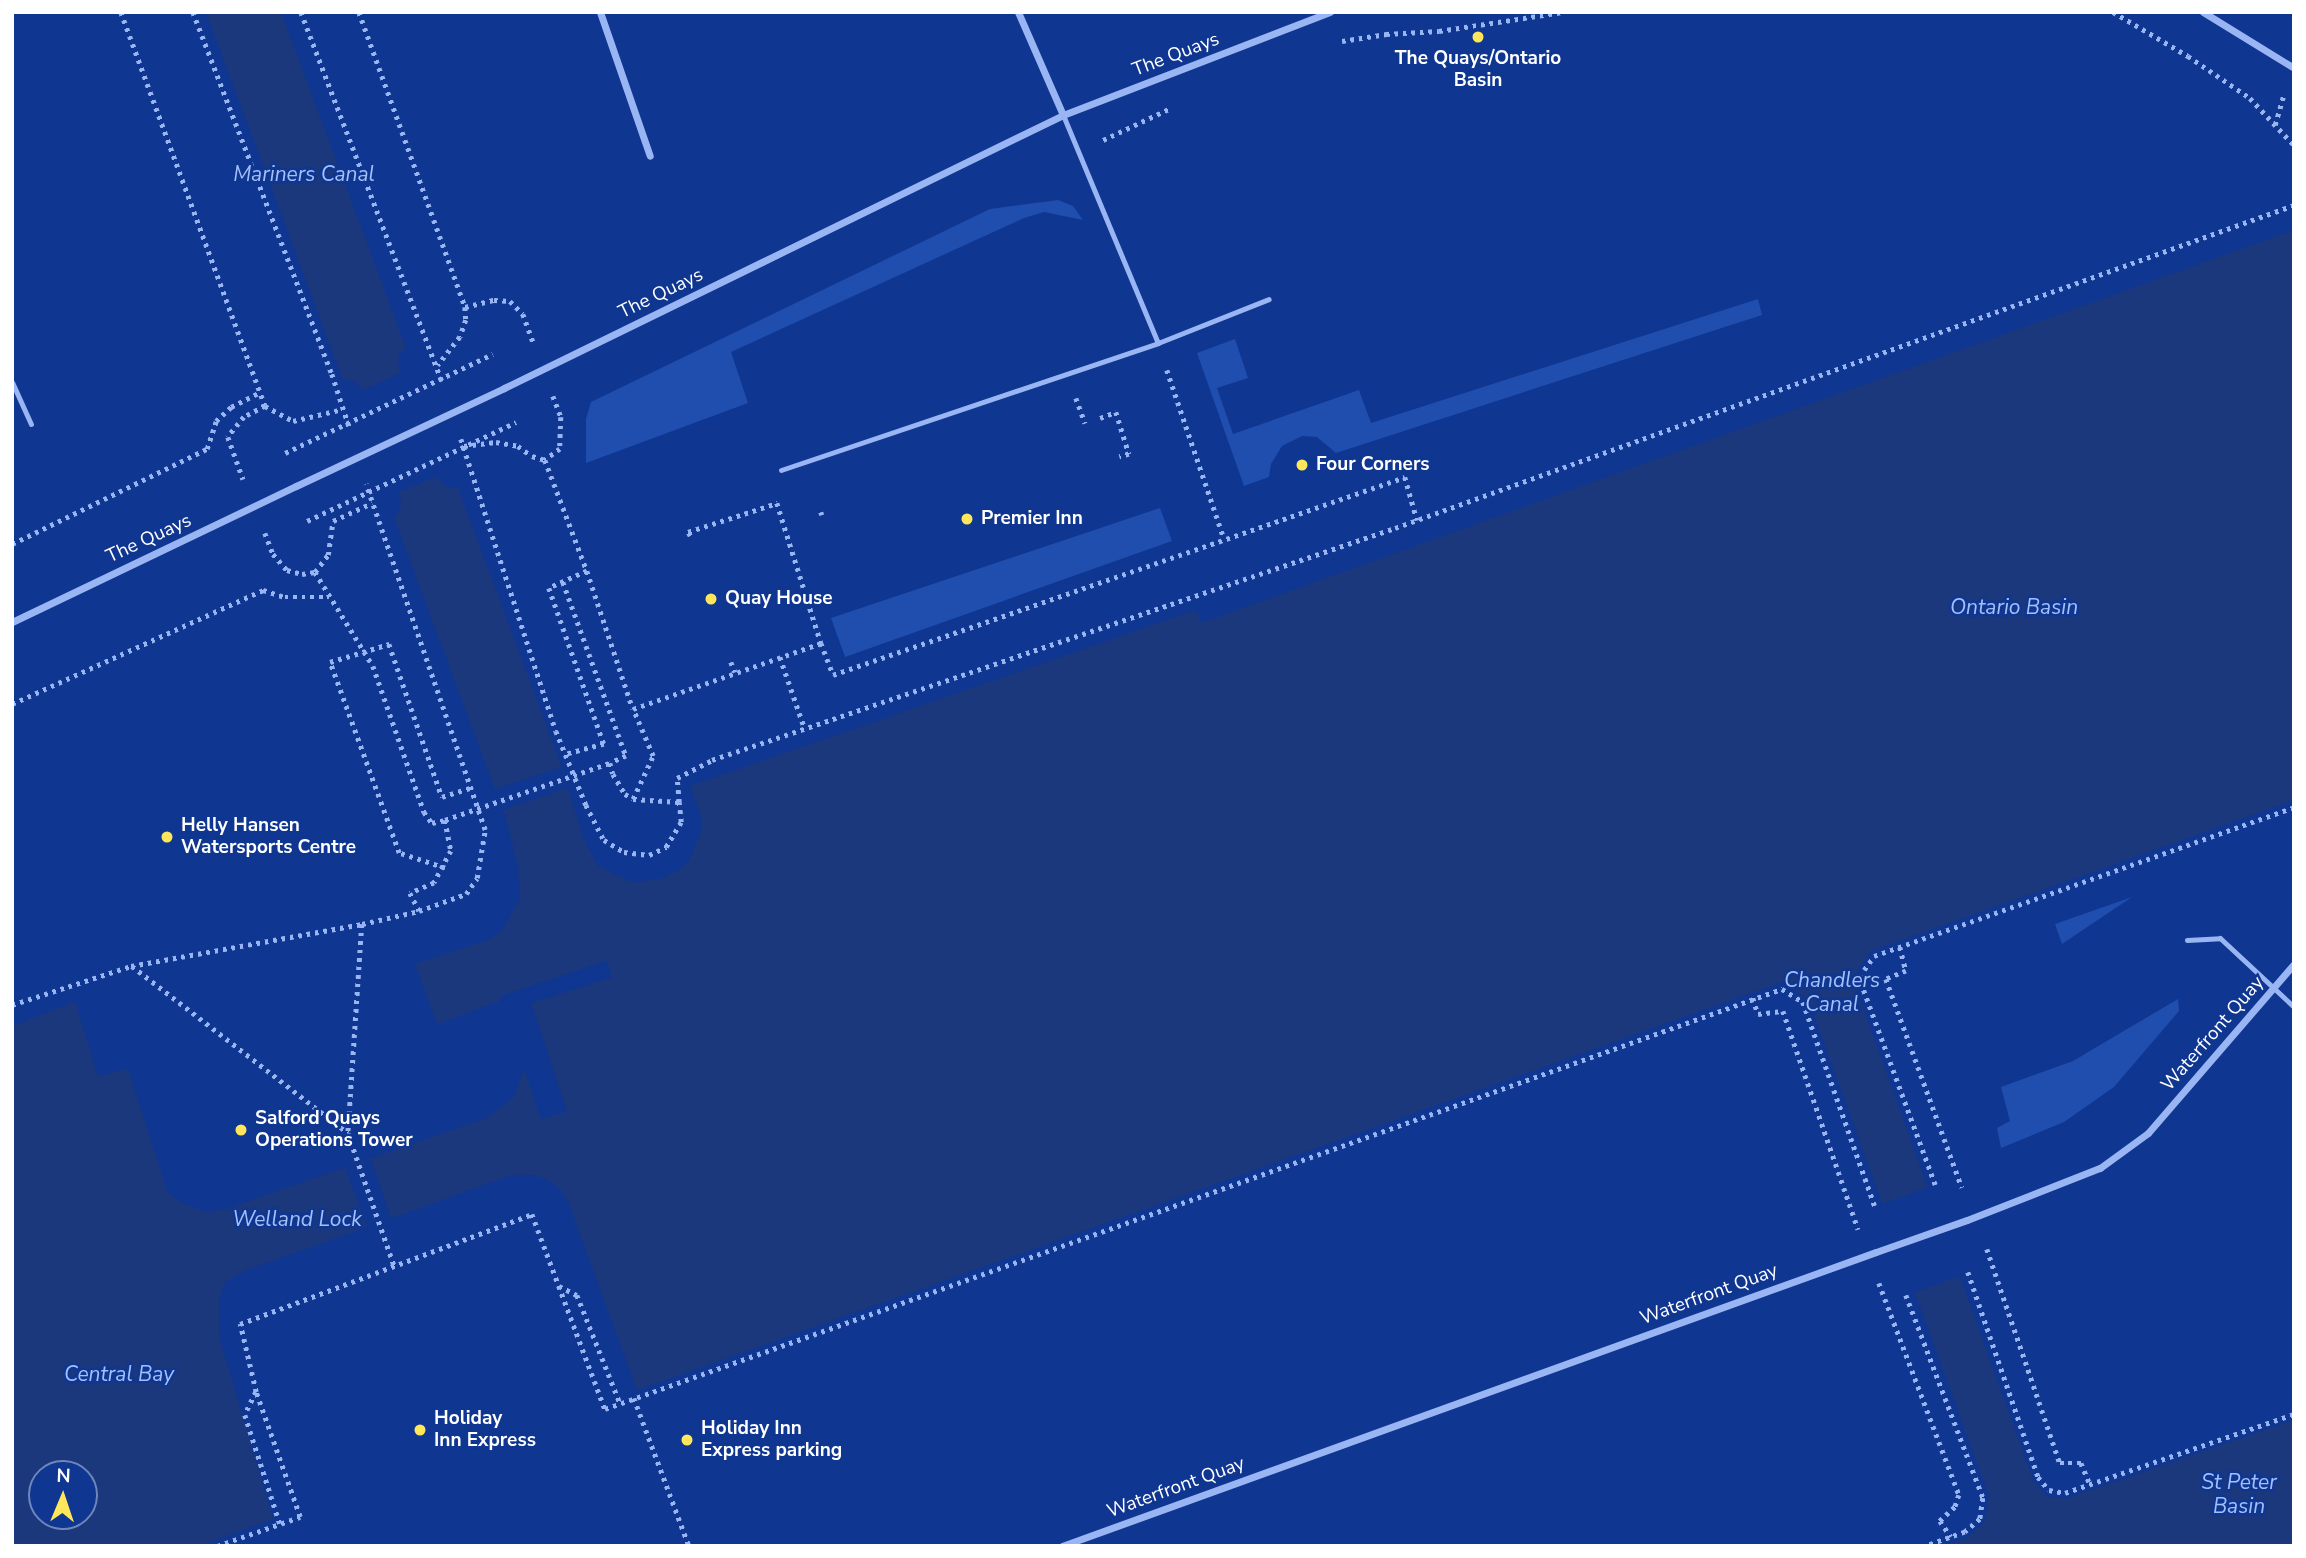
<!DOCTYPE html>
<html>
<head>
<meta charset="utf-8">
<style>
	body { margin:0 }
	#map { position:relative; width:2306px; height:1558px; overflow:hidden; background:#0f3690; font-family:"Nunito Sans",sans-serif }
	div>[style] { position:absolute }
	[style*='--x'] { left:calc(var(--x)*1px); top:calc(var(--y)*1px); width:calc(var(--w)*1px); rotate:calc(var(--a)*1deg) }
	.green>* { inset:0; background:#204eaf }
	.water>* { inset:0; background:#1c387c }
	.pier>* { inset:0; background:#0f3690 }
	.path>* { height:4.5px; margin-top:-2.25px; transform-origin:0; background:repeating-linear-gradient(90deg,#99b5f3 0 3.5px,transparent 0 8.5px) }
	.lane>* { height:5px; margin:-2.5px; padding:0 2.5px; transform-origin:2.5px; border-radius:2.5px; background:#99b5f3 }
	.street>* { height:7px; margin:-3.5px; padding:0 3.5px; transform-origin:3.5px; border-radius:3.5px; background:#99b5f3 }
	.path-bridge>* { height:4.5px; margin-top:-2.25px; transform-origin:0; background:repeating-linear-gradient(90deg,#99b5f3 0 3.5px,transparent 0 8.5px) }
	.street-bridge>* { height:7px; margin:-3.5px; padding:0 3.5px; transform-origin:3.5px; border-radius:3.5px; background:#99b5f3 }
	.dots>* { width:19px; height:19px; translate:-50% -50%; box-sizing:border-box; border:4px solid #0f3690; border-radius:50% }
	span { translate:-50% -50%; white-space:nowrap; text-align:center; line-height:1.15; -webkit-text-stroke:5px #0f3690; paint-order:stroke }
	.street-label { font-size:19px; color:#fff }
	.poi-label { font-size:19px; color:#fff; font-weight:700 }
	.left { translate:0 -50%; text-align:left }
	.water-label { font-size:21px; color:#a4c0fa; font-style:italic }
	.frame { position:absolute; inset:0; border:14px solid #fff; pointer-events:none }
	.north { position:absolute; left:28px; top:1460px; width:70px; height:70px; box-sizing:border-box; background:#0f3690; border:2px solid #6f86bc; border-radius:50%; rotate:2deg; font-size:19px; font-weight:700; line-height:28px; text-align:center; color:#fff }
	.north::after { content:''; display:block; margin:auto; width:24px; height:32px; background:#ffe65b; clip-path:polygon(50% 0,100% 100%,50% 72%,0 100%) }
</style>
</head>
<body>
<div id="map">
	<div class="green">
		<div style="clip-path:polygon(1058px 200px,1073px 206px,1083px 220px,1044px 212px,1024px 218px,731px 352px,748px 403px,586px 463px,586px 419px,591px 402px,990px 209px)"></div>
		<div style="clip-path:polygon(1758px 299px,1762px 315px,1336px 453px,1317px 437px,1302px 436px,1282px 446px,1271px 464px,1269px 477px,1244px 486px,1197px 353px,1235px 339px,1248px 378px,1217px 388px,1233px 434px,1359px 390px,1371px 423px)"></div>
		<div style="clip-path:polygon(1160px 508px,1172px 541px,845px 657px,831px 618px)"></div>
		<div style="clip-path:polygon(2132px 897px,2062px 944px,2055px 924px)"></div>
		<div style="clip-path:polygon(2178px 999px,2179px 1011px,2114px 1087px,2064px 1122px,2001px 1148px,1997px 1128px,2010px 1121px,2001px 1087px,2073px 1061px)"></div>
	</div>
	<div class="water">
		<div style="clip-path:polygon(evenodd,206px 12px,281px 12px,557px 754px,585px 842px,598px 866px,631px 882px,660px 879px,678px 871px,689px 861px,701px 832px,701px 816px,690px 786px,1196px 610px,2294px 211px,2294px 800px,1871px 951px,1858px 968px,1856px 988px,2033px 1480px,2046px 1496px,2065px 1499px,2294px 1420px,2294px 1546px,1943px 1546px,1968px 1537px,1985px 1522px,1989px 1496px,1808px 999px,1782px 982px,637px 1390px,568px 1201px,560px 1189px,547px 1180px,534px 1175px,512px 1175px,247px 1270px,226px 1281px,219px 1299px,219px 1336px,273px 1519px,199px 1546px,12px 1546px,12px 1026px,75px 1002px,98px 1076px,128px 1069px,168px 1193px,183px 1204px,207px 1212px,226px 1209px,489px 1117px,514px 1097px,524px 1068px,541px 1119px,566px 1111px,531px 1003px,612px 977px,606px 961px,501px 996px,502px 1000px,437px 1024px,415px 964px,485px 941px,501px 932px,520px 899px,518px 866px,506px 818px,489px 773px,206px 12px,42px 1474px,84px 1474px,84px 1516px,42px 1516px,42px 1474px)"></div>
	</div>
	<div class="pier">
		<div style="clip-path:polygon(2294px 211px,2294px 230px,1201px 623px,1196px 610px)"></div>
		<div style="clip-path:polygon(409px 345px,462px 488px,448px 488px,435px 477px,399px 492px,401px 503px,398px 514px,392px 521px,338px 378px,356px 382px,363px 390px,400px 373px,398px 363px,400px 353px)"></div>
		<div style="clip-path:polygon(565px 766px,571px 787px,500px 811px,492px 790px)"></div>
		<div style="clip-path:polygon(607px 961px,612px 977px,531px 1003px,567px 1111px,541px 1119px,523px 1065px,528px 1067px,544px 1115px,562px 1109px,528px 1002px,607px 975px,604px 965px,505px 998px,503px 1004px,500px 996px)"></div>
		<div style="clip-path:polygon(371px 1160px,392px 1221px,368px 1229px,345px 1168px)"></div>
		<div style="clip-path:polygon(1931px 1186px,1963px 1275px,1912px 1293px,1879px 1205px)"></div>
	</div>
	<div class="path">
		<div style="--x:121;--y:12;--w:419;--a:69.9"></div>
		<div style="--x:265;--y:406;--w:24;--a:152"></div>
		<div style="--x:244;--y:417;--w:26;--a:129"></div>
		<div style="--x:228;--y:437;--w:45;--a:70.3"></div>
		<div style="--x:193;--y:12;--w:388;--a:69"></div>
		<div style="--x:332;--y:374;--w:58;--a:71.9"></div>
		<div style="--x:301;--y:12;--w:398;--a:69.1"></div>
		<div style="--x:359;--y:12;--w:313;--a:70.2"></div>
		<div style="--x:465;--y:307;--w:13;--a:86"></div>
		<div style="--x:466;--y:320;--w:18;--a:109"></div>
		<div style="--x:460;--y:337;--w:36;--a:128"></div>
		<div style="--x:2113;--y:12;--w:87;--a:30.4"></div>
		<div style="--x:2188;--y:56;--w:75;--a:34.1"></div>
		<div style="--x:2250;--y:98;--w:64;--a:46.9"></div>
		<div style="--x:1342;--y:41;--w:45;--a:-9"></div>
		<div style="--x:1386;--y:34;--w:53;--a:-3.2"></div>
		<div style="--x:1439;--y:31;--w:125;--a:-8.7"></div>
		<div style="--x:2275;--y:125;--w:32;--a:-74"></div>
		<div style="--x:1103;--y:140;--w:75;--a:-25.2"></div>
		<div style="--x:465;--y:307;--w:30;--a:-14"></div>
		<div style="--x:494;--y:300;--w:16;--a:4"></div>
		<div style="--x:510;--y:301;--w:18;--a:45"></div>
		<div style="--x:523;--y:314;--w:30;--a:70"></div>
		<div style="--x:1167;--y:370;--w:177;--a:71.3"></div>
		<div style="--x:553;--y:396;--w:22;--a:69"></div>
		<div style="--x:561;--y:417;--w:32;--a:92"></div>
		<div style="--x:560;--y:449;--w:19;--a:144"></div>
		<div style="--x:545;--y:460;--w:119;--a:69.3"></div>
		<div style="--x:587;--y:571;--w:42;--a:155.9"></div>
		<div style="--x:549;--y:588;--w:165;--a:70.6"></div>
		<div style="--x:604;--y:744;--w:38;--a:165"></div>
		<div style="--x:1076;--y:398;--w:27;--a:70"></div>
		<div style="--x:265;--y:406;--w:32;--a:28"></div>
		<div style="--x:293;--y:421;--w:51;--a:-13.5"></div>
		<div style="--x:1100;--y:418;--w:17;--a:-21"></div>
		<div style="--x:1116;--y:412;--w:44;--a:72.8"></div>
		<div style="--x:1129;--y:454;--w:10;--a:163"></div>
		<div style="--x:461;--y:439;--w:307;--a:72"></div>
		<div style="--x:556;--y:731;--w:80;--a:67.9"></div>
		<div style="--x:586;--y:805;--w:39;--a:63"></div>
		<div style="--x:604;--y:840;--w:23;--a:31"></div>
		<div style="--x:624;--y:852;--w:25;--a:7"></div>
		<div style="--x:649;--y:855;--w:19;--a:-25"></div>
		<div style="--x:666;--y:847;--w:29;--a:-59"></div>
		<div style="--x:681;--y:822;--w:20;--a:-96"></div>
		<div style="--x:464;--y:446;--w:32;--a:-7"></div>
		<div style="--x:496;--y:442;--w:22;--a:10"></div>
		<div style="--x:518;--y:446;--w:17;--a:36"></div>
		<div style="--x:532;--y:456;--w:14;--a:17"></div>
		<div style="--x:821;--y:512;--w:3;--a:72"></div>
		<div style="--x:265;--y:533;--w:22;--a:69"></div>
		<div style="--x:273;--y:554;--w:21;--a:49"></div>
		<div style="--x:287;--y:570;--w:16;--a:15"></div>
		<div style="--x:302;--y:574;--w:13;--a:-9"></div>
		<div style="--x:315;--y:572;--w:110;--a:58.3"></div>
		<div style="--x:373;--y:666;--w:155;--a:70.7"></div>
		<div style="--x:424;--y:812;--w:14;--a:54"></div>
		<div style="--x:432;--y:823;--w:13;--a:-13"></div>
		<div style="--x:445;--y:820;--w:32;--a:79"></div>
		<div style="--x:451;--y:851;--w:36;--a:118"></div>
		<div style="--x:434;--y:883;--w:26;--a:157"></div>
		<div style="--x:410;--y:893;--w:20;--a:63"></div>
		<div style="--x:690;--y:536;--w:4;--a:-117"></div>
		<div style="--x:688;--y:532;--w:94;--a:-18"></div>
		<div style="--x:777;--y:503;--w:147;--a:72.6"></div>
		<div style="--x:12;--y:544;--w:217;--a:-26"></div>
		<div style="--x:207;--y:449;--w:29;--a:-72"></div>
		<div style="--x:216;--y:421;--w:21;--a:-43"></div>
		<div style="--x:231;--y:407;--w:33;--a:-27"></div>
		<div style="--x:587;--y:571;--w:145;--a:71.6"></div>
		<div style="--x:633;--y:709;--w:199;--a:-19.3"></div>
		<div style="--x:821;--y:643;--w:34;--a:69"></div>
		<div style="--x:833;--y:675;--w:605;--a:-19.09"></div>
		<div style="--x:1405;--y:477;--w:45;--a:74.4"></div>
		<div style="--x:315;--y:572;--w:21;--a:-53"></div>
		<div style="--x:328;--y:555;--w:34;--a:-82"></div>
		<div style="--x:333;--y:521;--w:43;--a:-24.8"></div>
		<div style="--x:563;--y:582;--w:185;--a:70.1"></div>
		<div style="--x:626;--y:756;--w:17;--a:156"></div>
		<div style="--x:610;--y:763;--w:11;--a:75"></div>
		<div style="--x:613;--y:774;--w:23;--a:59"></div>
		<div style="--x:625;--y:794;--w:9;--a:32"></div>
		<div style="--x:633;--y:799;--w:46;--a:3.7"></div>
		<div style="--x:679;--y:802;--w:24;--a:-95"></div>
		<div style="--x:677;--y:778;--w:39;--a:-27"></div>
		<div style="--x:712;--y:760;--w:721;--a:-18.76"></div>
		<div style="--x:1395;--y:528;--w:955;--a:-19.76"></div>
		<div style="--x:780;--y:657;--w:76;--a:70.9"></div>
		<div style="--x:731;--y:662;--w:11;--a:68"></div>
		<div style="--x:12;--y:704;--w:276;--a:-24.4"></div>
		<div style="--x:263;--y:590;--w:23;--a:18"></div>
		<div style="--x:285;--y:597;--w:44;--a:0"></div>
		<div style="--x:633;--y:799;--w:47;--a:-65.1"></div>
		<div style="--x:653;--y:756;--w:51;--a:-113.1"></div>
		<div style="--x:445;--y:868;--w:48;--a:-161.9"></div>
		<div style="--x:399;--y:853;--w:203;--a:-109.9"></div>
		<div style="--x:330;--y:662;--w:62;--a:-17"></div>
		<div style="--x:389;--y:644;--w:162;--a:70.9"></div>
		<div style="--x:442;--y:797;--w:33;--a:-18"></div>
		<div style="--x:362;--y:924;--w:209;--a:93.8"></div>
		<div style="--x:348;--y:1133;--w:143;--a:70.8"></div>
		<div style="--x:1900;--y:947;--w:25;--a:76"></div>
		<div style="--x:1906;--y:971;--w:22;--a:158"></div>
		<div style="--x:1886;--y:979;--w:222;--a:70"></div>
		<div style="--x:132;--y:966;--w:273;--a:37.7"></div>
		<div style="--x:1753;--y:998;--w:17;--a:73"></div>
		<div style="--x:1758;--y:1014;--w:25;--a:-7"></div>
		<div style="--x:1783;--y:1011;--w:231;--a:71"></div>
		<div style="--x:12;--y:1005;--w:125;--a:-18.1"></div>
		<div style="--x:131;--y:966;--w:235;--a:-10.3"></div>
		<div style="--x:362;--y:924;--w:58;--a:-12.8"></div>
		<div style="--x:419;--y:911;--w:50;--a:-19.9"></div>
		<div style="--x:466;--y:894;--w:19;--a:-55"></div>
		<div style="--x:477;--y:878;--w:49;--a:-80.5"></div>
		<div style="--x:485;--y:830;--w:366;--a:-109"></div>
		<div style="--x:1935;--y:1185;--w:211;--a:-110.2"></div>
		<div style="--x:1862;--y:987;--w:17;--a:-83"></div>
		<div style="--x:1864;--y:970;--w:17;--a:-54"></div>
		<div style="--x:1874;--y:956;--w:446;--a:-19.5"></div>
		<div style="--x:1987;--y:1249;--w:226;--a:71.2"></div>
		<div style="--x:2060;--y:1463;--w:21;--a:0"></div>
		<div style="--x:2081;--y:1463;--w:23;--a:67"></div>
		<div style="--x:1968;--y:1272;--w:217;--a:71.1"></div>
		<div style="--x:2038;--y:1477;--w:17;--a:50"></div>
		<div style="--x:2049;--y:1490;--w:16;--a:11"></div>
		<div style="--x:2065;--y:1493;--w:242;--a:-19"></div>
		<div style="--x:1879;--y:1283;--w:227;--a:69.3"></div>
		<div style="--x:1959;--y:1495;--w:13;--a:108"></div>
		<div style="--x:1955;--y:1507;--w:21;--a:137"></div>
		<div style="--x:1940;--y:1521;--w:19;--a:55"></div>
		<div style="--x:559;--y:1286;--w:20;--a:27"></div>
		<div style="--x:577;--y:1295;--w:116;--a:68.3"></div>
		<div style="--x:1906;--y:1295;--w:217;--a:69.2"></div>
		<div style="--x:1983;--y:1498;--w:21;--a:98"></div>
		<div style="--x:1980;--y:1519;--w:20;--a:139"></div>
		<div style="--x:1965;--y:1532;--w:41;--a:160.3"></div>
		<div style="--x:256;--y:1392;--w:25;--a:116"></div>
		<div style="--x:245;--y:1415;--w:114;--a:72.2"></div>
		<div style="--x:634;--y:1398;--w:158;--a:69.6"></div>
		<div style="--x:217;--y:1546;--w:88;--a:-19.3"></div>
		<div style="--x:300;--y:1517;--w:133;--a:-109.4"></div>
		<div style="--x:256;--y:1392;--w:70;--a:-103.2"></div>
		<div style="--x:240;--y:1324;--w:312;--a:-20.6"></div>
		<div style="--x:532;--y:1214;--w:208;--a:69.5"></div>
		<div style="--x:605;--y:1409;--w:1250;--a:-19.64"></div>
		<div style="--x:1782;--y:989;--w:25;--a:32"></div>
		<div style="--x:1803;--y:1002;--w:216;--a:70.6"></div>
	</div>
	<div class="lane">
		<div style="--x:1063;--y:115;--w:247;--a:67.4"></div>
		<div style="--x:12;--y:382;--w:46;--a:65.7"></div>
		<div style="--x:781;--y:470;--w:398;--a:-18.6"></div>
		<div style="--x:1158;--y:343;--w:119;--a:-21.6"></div>
		<div style="--x:2187;--y:940;--w:33;--a:-3"></div>
		<div style="--x:2220;--y:938;--w:101;--a:43"></div>
	</div>
	<div class="street">
		<div style="--x:600;--y:12;--w:152;--a:70.9"></div>
		<div style="--x:1018;--y:12;--w:112;--a:66.4"></div>
		<div style="--x:2203;--y:12;--w:107;--a:31.6"></div>
		<div style="--x:504;--y:388;--w:622;--a:-26.03"></div>
		<div style="--x:1063;--y:115;--w:286;--a:-21.1"></div>
		<div style="--x:12;--y:622;--w:315;--a:-25.6"></div>
		<div style="--x:1967;--y:1220;--w:143;--a:-21.4"></div>
		<div style="--x:2100;--y:1168;--w:59;--a:-36.1"></div>
		<div style="--x:2148;--y:1133;--w:223;--a:-49.2"></div>
		<div style="--x:1062;--y:1546;--w:865;--a:-19.86"></div>
	</div>
	<div class="path-bridge">
		<div style="--x:285;--y:453;--w:230;--a:-25.5"></div>
		<div style="--x:307;--y:521;--w:231;--a:-25.3"></div>
		<div style="--x:445;--y:820;--w:175;--a:-19.1"></div>
	</div>
	<div class="street-bridge">
		<div style="--x:296;--y:486;--w:230;--a:-25.2"></div>
		<div style="--x:1876;--y:1252;--w:96;--a:-19.4"></div>
	</div>
	<div class="dots">
		<div style="left:1478px;top:37px;background:#ffe65b"></div>
		<div style="left:1302px;top:465px;background:#ffe65b"></div>
		<div style="left:967px;top:519px;background:#ffe65b"></div>
		<div style="left:711px;top:599px;background:#ffe65b"></div>
		<div style="left:167px;top:837px;background:#ffe65b"></div>
		<div style="left:241px;top:1130px;background:#ffe65b"></div>
		<div style="left:420px;top:1430px;background:#ffe65b"></div>
		<div style="left:687px;top:1440px;background:#ffe65b"></div>
	</div>
	<div class="street-label">
		<span style="left:1176px;top:55px;rotate:-21deg">The Quays</span>
		<span style="left:661px;top:294px;rotate:-26deg">The Quays</span>
		<span style="left:149px;top:539px;rotate:-25deg">The Quays</span>
		<span style="left:2213px;top:1034px;rotate:-49deg">Waterfront Quay</span>
		<span style="left:1709px;top:1295px;rotate:-20deg">Waterfront Quay</span>
		<span style="left:1176px;top:1488px;rotate:-20deg">Waterfront Quay</span>
	</div>
	<div class="poi-label">
		<span style="left:1478px;top:70px">The Quays/Ontario<br>Basin</span>
		<span class="left" style="left:1316px;top:465px">Four Corners</span>
		<span class="left" style="left:981px;top:519px">Premier Inn</span>
		<span class="left" style="left:725px;top:599px">Quay House</span>
		<span class="left" style="left:181px;top:837px">Helly Hansen<br>Watersports Centre</span>
		<span class="left" style="left:255px;top:1130px">Salford Quays<br>Operations Tower</span>
		<span class="left" style="left:434px;top:1430px">Holiday<br>Inn Express</span>
		<span class="left" style="left:701px;top:1440px">Holiday Inn<br>Express parking</span>
	</div>
	<div class="water-label">
		<span style="left:304px;top:174px">Mariners Canal</span>
		<span style="left:2014px;top:607px">Ontario Basin</span>
		<span style="left:1832px;top:992px">Chandlers<br>Canal</span>
		<span style="left:297px;top:1219px">Welland Lock</span>
		<span style="left:119px;top:1374px">Central Bay</span>
		<span style="left:2239px;top:1494px">St Peter<br>Basin</span>
	</div>
	<div class="frame"></div>
	<div class="north">N</div>
</div>
</body>
</html>
